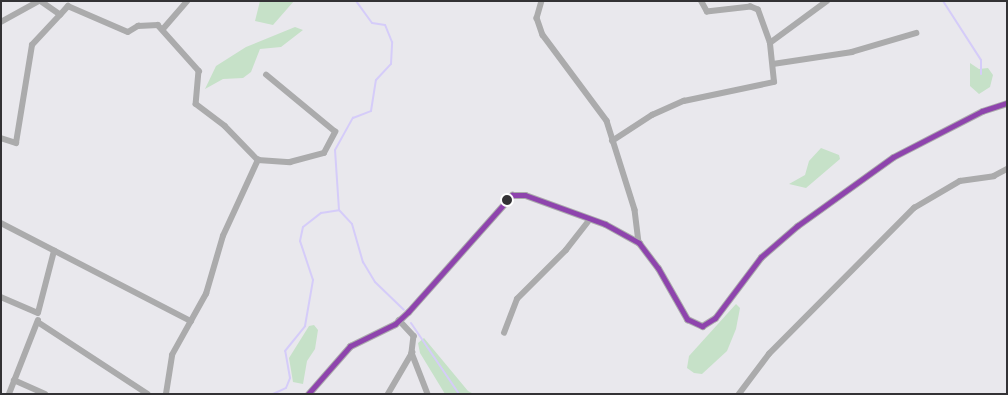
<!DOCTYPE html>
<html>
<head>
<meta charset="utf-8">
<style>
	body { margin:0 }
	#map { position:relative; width:1008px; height:395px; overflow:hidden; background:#e9e8ed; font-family:Figtree,sans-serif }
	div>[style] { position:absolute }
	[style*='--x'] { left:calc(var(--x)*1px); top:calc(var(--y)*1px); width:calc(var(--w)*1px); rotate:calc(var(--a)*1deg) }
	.green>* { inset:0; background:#c6e1c8 }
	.stream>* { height:2px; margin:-1px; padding:0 1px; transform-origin:1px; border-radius:1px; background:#d5ccf9 }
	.minor>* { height:5.5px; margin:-2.75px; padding:0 2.75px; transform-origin:2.75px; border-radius:2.75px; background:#ababac }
	.tertiary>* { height:7px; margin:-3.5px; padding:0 3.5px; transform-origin:3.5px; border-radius:3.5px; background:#ababac }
	.bus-1>* { height:5px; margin:-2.5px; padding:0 2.5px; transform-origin:2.5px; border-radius:2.5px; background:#8e44ad }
	.dots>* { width:14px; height:14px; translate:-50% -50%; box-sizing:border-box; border:2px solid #fff; border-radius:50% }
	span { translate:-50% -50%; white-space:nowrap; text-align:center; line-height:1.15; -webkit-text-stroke:4.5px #fff; paint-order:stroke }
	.frame { position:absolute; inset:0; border:2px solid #333235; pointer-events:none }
</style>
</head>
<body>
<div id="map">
	<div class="green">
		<div style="clip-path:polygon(260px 1px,294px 1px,273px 25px,255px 21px)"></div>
		<div style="clip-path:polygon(295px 27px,303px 30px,281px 47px,260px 49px,251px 72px,243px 78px,223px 79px,205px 89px,216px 66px,246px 47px)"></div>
		<div style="clip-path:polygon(970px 63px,979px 69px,988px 68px,993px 75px,990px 87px,979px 94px,970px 86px)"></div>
		<div style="clip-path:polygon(821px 148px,839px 155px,840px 159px,806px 188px,789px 184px,805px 175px,809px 161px)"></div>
		<div style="clip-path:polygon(736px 304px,740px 308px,736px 329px,727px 351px,702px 374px,694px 373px,687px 368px,689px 356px)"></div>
		<div style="clip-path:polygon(314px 325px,318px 330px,315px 349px,307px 361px,303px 384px,293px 382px,289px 358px,309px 326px)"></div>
		<div style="clip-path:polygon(424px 338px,468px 391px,474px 394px,445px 394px,420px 353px,418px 343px)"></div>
	</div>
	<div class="stream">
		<div style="--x:943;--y:1;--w:70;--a:57.2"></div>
		<div style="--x:981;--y:60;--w:14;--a:90"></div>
		<div style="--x:339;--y:210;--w:19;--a:47"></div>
		<div style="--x:352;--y:224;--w:40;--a:74"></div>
		<div style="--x:363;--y:262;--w:23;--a:59"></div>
		<div style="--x:375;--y:282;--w:40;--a:44"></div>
		<div style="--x:411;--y:323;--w:86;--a:55.9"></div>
		<div style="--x:273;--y:394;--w:14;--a:-25"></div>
		<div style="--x:286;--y:388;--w:11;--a:-68"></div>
		<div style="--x:290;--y:378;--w:27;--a:-100"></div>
		<div style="--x:285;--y:351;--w:32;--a:-51"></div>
		<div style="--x:305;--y:326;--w:47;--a:-80.1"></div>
		<div style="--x:313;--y:280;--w:41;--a:-108.4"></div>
		<div style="--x:300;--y:241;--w:14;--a:-78"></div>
		<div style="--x:303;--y:227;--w:23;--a:-38"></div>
		<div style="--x:321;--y:213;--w:18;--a:-9"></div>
		<div style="--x:339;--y:210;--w:60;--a:-93.8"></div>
		<div style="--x:335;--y:150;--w:37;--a:-61"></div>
		<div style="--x:353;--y:118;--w:19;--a:-21"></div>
		<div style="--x:371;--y:111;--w:31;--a:-81"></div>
		<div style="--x:376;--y:80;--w:22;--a:-47"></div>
		<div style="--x:391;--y:64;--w:22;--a:-87"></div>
		<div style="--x:392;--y:42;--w:18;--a:-112"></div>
		<div style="--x:385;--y:25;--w:13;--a:-171"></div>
		<div style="--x:372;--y:23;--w:27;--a:-126"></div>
	</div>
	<div class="minor">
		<div style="--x:542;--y:1;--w:18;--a:106"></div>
		<div style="--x:537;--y:18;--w:18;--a:71"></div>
		<div style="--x:543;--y:35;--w:107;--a:53.3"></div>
		<div style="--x:607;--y:121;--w:93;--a:72.5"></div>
		<div style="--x:635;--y:210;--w:33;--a:83"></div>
		<div style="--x:60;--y:15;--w:12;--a:-48"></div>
		<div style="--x:68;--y:6;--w:65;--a:23.4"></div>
		<div style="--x:128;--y:32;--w:12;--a:-31"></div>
		<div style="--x:138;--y:26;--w:20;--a:-3"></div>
		<div style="--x:158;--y:25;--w:62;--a:48.3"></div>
		<div style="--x:199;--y:71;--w:33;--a:95"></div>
		<div style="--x:196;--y:104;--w:36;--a:37"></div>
		<div style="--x:225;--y:126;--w:47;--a:45.9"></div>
		<div style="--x:258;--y:160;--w:32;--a:4"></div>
		<div style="--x:290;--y:162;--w:35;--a:-15"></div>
		<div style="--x:324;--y:153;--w:24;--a:-62"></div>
		<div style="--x:335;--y:132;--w:89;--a:-140.4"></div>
		<div style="--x:1;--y:22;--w:43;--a:-28.9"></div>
		<div style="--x:163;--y:29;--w:37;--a:-49"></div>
		<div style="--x:770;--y:43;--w:71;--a:-36.4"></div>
		<div style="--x:773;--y:64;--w:80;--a:-8.6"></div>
		<div style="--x:852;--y:52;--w:67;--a:-16.5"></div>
		<div style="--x:1;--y:138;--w:16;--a:18"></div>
		<div style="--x:16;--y:143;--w:99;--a:-80.7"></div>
		<div style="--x:32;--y:45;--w:41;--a:-47"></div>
		<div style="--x:60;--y:15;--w:24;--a:-145"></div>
		<div style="--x:612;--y:141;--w:48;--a:-33"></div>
		<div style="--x:652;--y:115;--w:35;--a:-24"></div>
		<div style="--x:684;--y:101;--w:92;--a:-11.9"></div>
		<div style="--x:774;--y:82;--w:39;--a:-96"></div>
		<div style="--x:770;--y:43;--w:35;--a:-110"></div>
		<div style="--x:758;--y:10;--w:8;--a:-157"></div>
		<div style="--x:751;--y:7;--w:44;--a:173.5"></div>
		<div style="--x:707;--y:12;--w:13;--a:-119"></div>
		<div style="--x:1;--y:223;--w:214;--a:27.3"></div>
		<div style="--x:1;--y:297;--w:40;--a:23.4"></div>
		<div style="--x:38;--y:313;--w:64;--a:-75.5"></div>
		<div style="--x:399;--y:320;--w:22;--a:47"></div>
		<div style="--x:414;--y:336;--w:17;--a:97"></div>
		<div style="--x:412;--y:353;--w:44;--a:68.7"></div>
		<div style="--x:38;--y:322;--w:131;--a:33.2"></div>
		<div style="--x:504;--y:333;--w:36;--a:-69"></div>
		<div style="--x:517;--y:299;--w:69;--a:-45"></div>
		<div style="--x:566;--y:250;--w:39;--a:-52"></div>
		<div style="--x:14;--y:380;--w:34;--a:24"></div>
		<div style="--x:9;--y:394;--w:79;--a:-68.6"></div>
		<div style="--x:166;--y:394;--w:39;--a:-81"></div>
		<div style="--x:172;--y:355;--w:70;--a:-60.9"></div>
		<div style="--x:206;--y:294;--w:60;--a:-73.7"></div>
		<div style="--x:223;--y:236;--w:84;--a:-65.3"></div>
		<div style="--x:388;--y:394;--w:48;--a:-59.7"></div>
		<div style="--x:739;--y:394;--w:50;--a:-53.1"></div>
		<div style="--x:769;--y:354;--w:206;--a:-45.2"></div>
		<div style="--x:914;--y:208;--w:53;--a:-30.4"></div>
		<div style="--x:960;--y:181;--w:34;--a:-8"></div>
		<div style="--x:994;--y:176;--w:15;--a:-28"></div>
	</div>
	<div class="tertiary">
		<div style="--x:308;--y:394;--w:64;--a:-48.8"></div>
		<div style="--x:350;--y:346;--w:50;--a:-26.1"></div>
		<div style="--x:395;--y:324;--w:18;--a:-43"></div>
		<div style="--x:408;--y:312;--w:157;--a:-48.4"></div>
		<div style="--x:512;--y:195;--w:13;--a:0"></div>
		<div style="--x:525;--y:195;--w:85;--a:19.9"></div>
		<div style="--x:605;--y:224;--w:39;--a:29"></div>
		<div style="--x:639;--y:243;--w:31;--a:53"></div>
		<div style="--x:658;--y:268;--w:59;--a:60.4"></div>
		<div style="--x:687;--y:319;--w:17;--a:25"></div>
		<div style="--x:702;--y:326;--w:15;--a:-32"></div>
		<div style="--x:715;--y:318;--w:76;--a:-53"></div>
		<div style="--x:761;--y:257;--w:48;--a:-40.7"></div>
		<div style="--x:797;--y:226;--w:118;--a:-35.7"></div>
		<div style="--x:893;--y:157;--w:100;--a:-27.3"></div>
		<div style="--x:982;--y:111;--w:26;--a:-18"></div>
	</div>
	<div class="bus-1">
		<div style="--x:308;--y:394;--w:64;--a:-48.8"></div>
		<div style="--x:350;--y:346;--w:50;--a:-26.1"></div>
		<div style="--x:395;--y:324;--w:18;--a:-43"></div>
		<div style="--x:408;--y:312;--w:157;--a:-48.4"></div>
		<div style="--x:512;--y:195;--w:13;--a:0"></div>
		<div style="--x:525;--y:195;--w:85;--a:19.9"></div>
		<div style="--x:605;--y:224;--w:39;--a:29"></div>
		<div style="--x:639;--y:243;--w:31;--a:53"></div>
		<div style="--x:658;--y:268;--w:59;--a:60.4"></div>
		<div style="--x:687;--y:319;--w:17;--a:25"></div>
		<div style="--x:702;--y:326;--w:15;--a:-32"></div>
		<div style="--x:715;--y:318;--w:76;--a:-53"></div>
		<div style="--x:761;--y:257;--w:48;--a:-40.7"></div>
		<div style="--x:797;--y:226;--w:118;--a:-35.7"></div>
		<div style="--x:893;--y:157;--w:100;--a:-27.3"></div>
		<div style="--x:982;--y:111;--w:26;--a:-18"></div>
	</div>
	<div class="dots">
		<div style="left:507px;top:200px;background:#333235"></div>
	</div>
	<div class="frame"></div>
</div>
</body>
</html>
